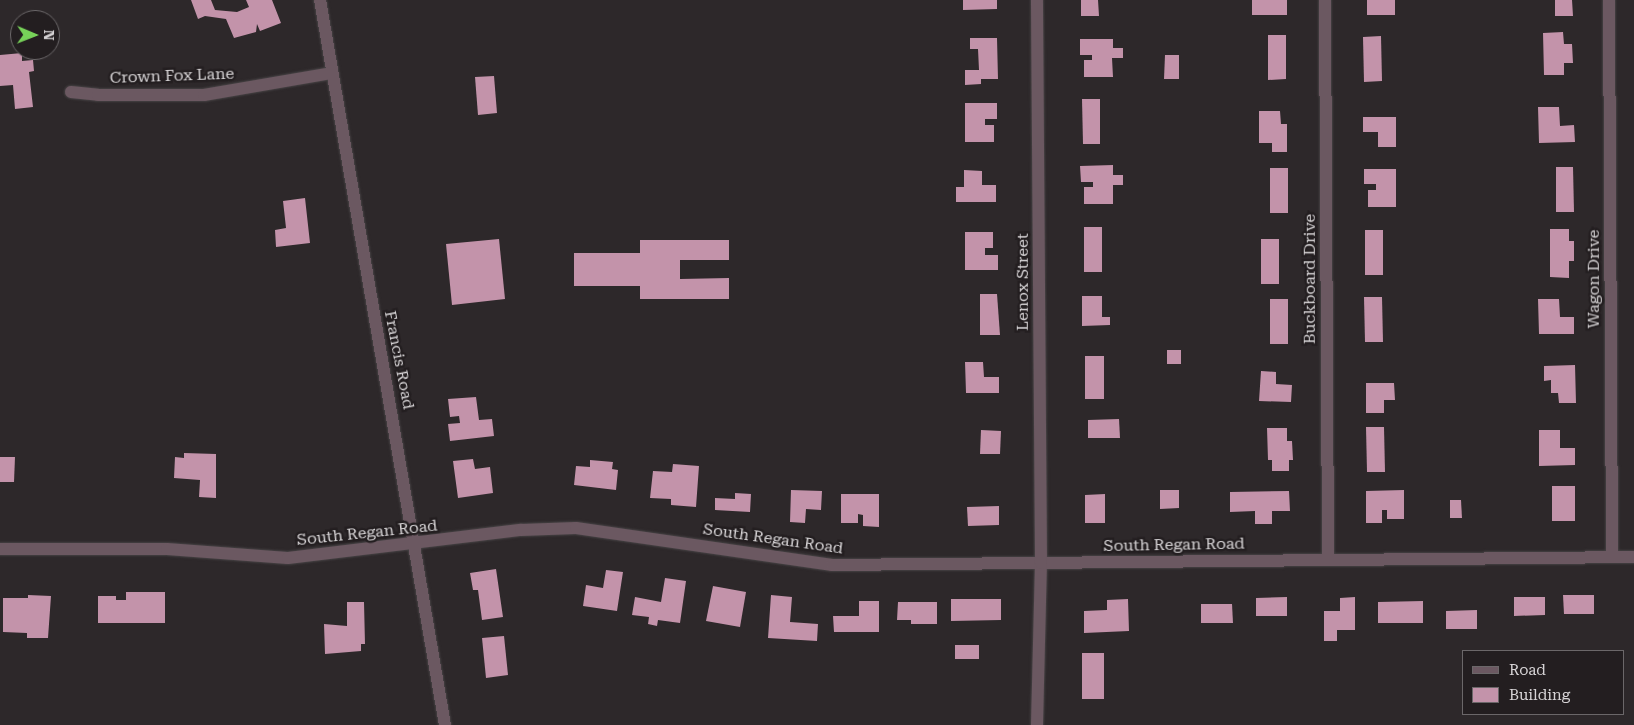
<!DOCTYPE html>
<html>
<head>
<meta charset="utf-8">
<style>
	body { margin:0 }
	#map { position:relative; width:1634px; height:725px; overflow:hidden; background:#2d282a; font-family:"Roboto Serif",serif }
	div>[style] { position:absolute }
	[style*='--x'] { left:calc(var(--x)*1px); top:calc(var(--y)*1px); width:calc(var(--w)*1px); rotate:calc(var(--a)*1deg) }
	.building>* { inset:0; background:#c393aa }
	.roads { filter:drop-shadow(0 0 1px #484446) drop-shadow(0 0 1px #484446) }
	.minor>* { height:12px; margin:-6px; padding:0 6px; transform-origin:6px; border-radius:6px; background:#6b5861 }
	.tertiary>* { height:12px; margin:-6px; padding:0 6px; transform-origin:6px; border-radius:6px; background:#6b5861 }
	span { translate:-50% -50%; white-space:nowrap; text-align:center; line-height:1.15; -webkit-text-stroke:5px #231e20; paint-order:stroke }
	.street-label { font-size:16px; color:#d7d4d6 }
	.legend { position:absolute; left:1462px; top:650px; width:162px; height:65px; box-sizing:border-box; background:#231e20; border:1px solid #6b6769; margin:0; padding:6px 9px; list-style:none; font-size:15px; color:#d7d4d6 }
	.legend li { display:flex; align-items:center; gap:10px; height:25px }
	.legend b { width:25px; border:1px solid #6b6769 }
	.north { position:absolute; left:10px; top:10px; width:50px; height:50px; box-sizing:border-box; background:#231e20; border:1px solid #6b6769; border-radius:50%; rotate:91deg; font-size:14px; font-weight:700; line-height:20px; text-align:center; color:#d7d4d6 }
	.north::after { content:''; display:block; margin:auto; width:18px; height:22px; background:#77d259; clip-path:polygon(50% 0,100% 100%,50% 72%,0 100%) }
</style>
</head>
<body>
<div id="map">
	<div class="building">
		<div style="clip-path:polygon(191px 0,211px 0,215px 10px,237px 12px,249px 7px,246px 0,272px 0,281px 23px,260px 31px,257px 24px,256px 32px,234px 38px,226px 19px,205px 16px,198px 19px)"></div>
		<div style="clip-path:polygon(963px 0,997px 0,997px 9px,963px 10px)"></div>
		<div style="clip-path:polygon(1081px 0,1098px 0,1099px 16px,1081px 16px)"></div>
		<div style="clip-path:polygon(1252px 0,1287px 0,1287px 15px,1252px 15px)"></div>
		<div style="clip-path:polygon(1367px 0,1395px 0,1395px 15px,1367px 15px)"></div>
		<div style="clip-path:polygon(1555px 0,1572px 0,1573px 16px,1555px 16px)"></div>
		<div style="clip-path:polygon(1563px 32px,1564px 44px,1572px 44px,1573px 63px,1564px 63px,1564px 75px,1544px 75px,1543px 33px)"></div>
		<div style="clip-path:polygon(1268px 35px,1286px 35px,1286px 79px,1268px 80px)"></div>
		<div style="clip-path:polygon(1381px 36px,1382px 81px,1364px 82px,1363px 37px)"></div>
		<div style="clip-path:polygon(970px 38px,997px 38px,998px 79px,981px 79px,981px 84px,965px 85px,965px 70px,979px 70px,978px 49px,970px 49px)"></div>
		<div style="clip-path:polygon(1080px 39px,1113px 39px,1113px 48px,1123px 48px,1123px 58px,1112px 58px,1113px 77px,1084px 77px,1084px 60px,1092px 60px,1092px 55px,1080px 55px)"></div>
		<div style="clip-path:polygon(22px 53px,22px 61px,33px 60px,34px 71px,29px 72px,33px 107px,15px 109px,13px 85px,0 86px,0 55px)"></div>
		<div style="clip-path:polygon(1165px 55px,1179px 55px,1179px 79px,1164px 79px)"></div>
		<div style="clip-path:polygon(494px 76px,497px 113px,478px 115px,475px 77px)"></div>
		<div style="clip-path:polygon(1082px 99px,1100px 99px,1100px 144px,1083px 144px)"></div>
		<div style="clip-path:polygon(965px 103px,997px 103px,997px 119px,985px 119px,985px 125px,994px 125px,994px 142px,965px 142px)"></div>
		<div style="clip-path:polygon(1538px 107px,1559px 107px,1560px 126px,1574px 125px,1575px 142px,1539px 143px)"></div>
		<div style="clip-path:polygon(1259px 111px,1280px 111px,1281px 124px,1287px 124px,1287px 152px,1272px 152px,1272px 143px,1259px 143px)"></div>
		<div style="clip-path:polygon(1363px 117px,1396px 117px,1396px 147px,1378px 147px,1378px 132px,1363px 132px)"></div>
		<div style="clip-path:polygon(1113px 165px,1113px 175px,1123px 175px,1123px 185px,1113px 185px,1113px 204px,1084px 204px,1084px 187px,1093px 187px,1093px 182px,1081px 182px,1080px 166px)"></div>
		<div style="clip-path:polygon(1556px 167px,1573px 167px,1574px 212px,1556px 212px)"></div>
		<div style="clip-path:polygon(1270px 168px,1288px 168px,1288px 213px,1270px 213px)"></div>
		<div style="clip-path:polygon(1364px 169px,1396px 169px,1396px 207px,1368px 207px,1368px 190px,1376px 190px,1376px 184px,1364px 184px)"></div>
		<div style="clip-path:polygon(964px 170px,982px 171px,982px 185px,996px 185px,996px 202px,956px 202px,956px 187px,964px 187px)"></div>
		<div style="clip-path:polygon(305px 198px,310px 243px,276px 247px,275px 230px,286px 228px,283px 201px)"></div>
		<div style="clip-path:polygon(1084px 227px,1102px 227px,1102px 272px,1084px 272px)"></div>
		<div style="clip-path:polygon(1550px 229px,1569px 229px,1569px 241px,1574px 241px,1574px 261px,1569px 261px,1569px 278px,1550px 277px)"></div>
		<div style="clip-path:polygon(1365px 230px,1383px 230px,1383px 275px,1365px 275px)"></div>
		<div style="clip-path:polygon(965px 232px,993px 232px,993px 248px,985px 248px,985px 255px,998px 255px,998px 270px,965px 270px)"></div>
		<div style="clip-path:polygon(499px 239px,505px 299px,452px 305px,446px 244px)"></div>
		<div style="clip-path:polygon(1261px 239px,1279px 239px,1279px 284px,1261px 284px)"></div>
		<div style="clip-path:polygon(640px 240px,729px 240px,729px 260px,680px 260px,680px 279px,729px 278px,729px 299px,640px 299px,640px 286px,574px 286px,574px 253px,640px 253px)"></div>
		<div style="clip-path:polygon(980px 294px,997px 294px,1000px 335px,980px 335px)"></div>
		<div style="clip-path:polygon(1082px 296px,1102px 296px,1102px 317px,1110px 317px,1110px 325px,1082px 326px)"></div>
		<div style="clip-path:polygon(1364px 297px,1382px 297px,1383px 342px,1365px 342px)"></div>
		<div style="clip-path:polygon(1270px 299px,1288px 299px,1288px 344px,1270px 344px)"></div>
		<div style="clip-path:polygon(1538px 299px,1559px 299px,1560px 317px,1574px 317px,1574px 334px,1539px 334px)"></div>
		<div style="clip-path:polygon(1167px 350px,1181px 350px,1181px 364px,1167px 364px)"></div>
		<div style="clip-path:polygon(1085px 356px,1104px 356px,1104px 399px,1085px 399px)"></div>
		<div style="clip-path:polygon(965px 362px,983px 362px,984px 377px,999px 377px,999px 393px,966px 393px)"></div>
		<div style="clip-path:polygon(1575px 365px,1576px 403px,1559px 403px,1558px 393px,1551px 393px,1551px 380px,1544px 381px,1544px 366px)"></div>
		<div style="clip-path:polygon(1261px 371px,1276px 372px,1276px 384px,1292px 385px,1291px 402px,1259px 401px)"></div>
		<div style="clip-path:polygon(1366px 383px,1394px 383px,1395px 400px,1384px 400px,1384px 413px,1366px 413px)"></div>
		<div style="clip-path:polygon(476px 397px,479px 420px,492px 419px,494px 436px,450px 441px,448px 424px,460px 423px,459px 416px,450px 417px,448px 399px)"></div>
		<div style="clip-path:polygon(1119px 419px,1120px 438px,1088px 438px,1088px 420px)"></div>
		<div style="clip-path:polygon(1366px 427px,1384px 427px,1385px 472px,1367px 472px)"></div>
		<div style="clip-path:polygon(1267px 428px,1287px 428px,1287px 441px,1292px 441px,1293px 460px,1289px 460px,1289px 471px,1272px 471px,1272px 460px,1268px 460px)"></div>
		<div style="clip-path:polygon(981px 430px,1001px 431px,1000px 454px,980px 454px)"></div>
		<div style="clip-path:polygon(1539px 430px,1560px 430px,1560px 448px,1575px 448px,1575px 465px,1539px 466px)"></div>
		<div style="clip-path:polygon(184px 453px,216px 454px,216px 498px,199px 497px,200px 480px,174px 478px,175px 457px,184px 458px)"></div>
		<div style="clip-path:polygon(0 457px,15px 457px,14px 482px,0 482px)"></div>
		<div style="clip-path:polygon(473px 459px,475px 469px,490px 467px,493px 493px,458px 498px,453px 461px)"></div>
		<div style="clip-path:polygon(590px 460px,613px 462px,612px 469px,618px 470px,616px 490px,574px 485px,576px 466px,590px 467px)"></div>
		<div style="clip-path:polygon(673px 464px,699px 466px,696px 507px,671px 505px,671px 499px,650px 498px,653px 471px,672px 472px)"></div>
		<div style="clip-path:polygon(1552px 486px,1575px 486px,1575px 521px,1552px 521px)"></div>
		<div style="clip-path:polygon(791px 490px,822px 491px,821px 510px,806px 509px,805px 523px,790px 522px)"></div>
		<div style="clip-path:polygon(1160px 490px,1179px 490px,1179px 508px,1160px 509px)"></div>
		<div style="clip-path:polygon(1404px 490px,1404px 519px,1387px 519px,1387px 510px,1382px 510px,1382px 523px,1366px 523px,1366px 491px)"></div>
		<div style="clip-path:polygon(1289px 491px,1290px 511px,1272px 511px,1272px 524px,1255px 524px,1255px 511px,1230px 512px,1230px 492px)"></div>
		<div style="clip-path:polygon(735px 493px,751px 494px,750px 512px,715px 510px,715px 498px,735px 499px)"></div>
		<div style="clip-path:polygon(841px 494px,879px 494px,879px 527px,863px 526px,863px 515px,858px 514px,858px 523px,841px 523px)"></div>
		<div style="clip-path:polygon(1105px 494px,1105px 523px,1085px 523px,1085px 495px)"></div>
		<div style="clip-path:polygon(1450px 500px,1461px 500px,1462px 518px,1450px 518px)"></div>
		<div style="clip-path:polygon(999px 506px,999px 525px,968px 526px,967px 507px)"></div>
		<div style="clip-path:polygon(496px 569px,503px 617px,482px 620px,478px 590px,473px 590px,470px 573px)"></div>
		<div style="clip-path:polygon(606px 570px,623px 572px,617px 611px,583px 606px,586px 585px,603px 588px)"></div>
		<div style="clip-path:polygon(665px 578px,686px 581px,680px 623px,658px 620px,657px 626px,648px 624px,649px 617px,632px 615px,635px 597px,661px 602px)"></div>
		<div style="clip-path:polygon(713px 586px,746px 592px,740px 627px,706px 621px)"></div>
		<div style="clip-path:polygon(126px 592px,165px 592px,165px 623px,98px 623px,98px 596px,116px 596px,116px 600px,126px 600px)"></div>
		<div style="clip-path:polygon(28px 595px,51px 596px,48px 638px,27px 638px,27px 633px,3px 632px,3px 598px,28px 598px)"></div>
		<div style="clip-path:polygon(771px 595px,792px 597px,790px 622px,818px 624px,817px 641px,768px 638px)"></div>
		<div style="clip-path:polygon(1563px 595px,1594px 595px,1594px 614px,1564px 614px)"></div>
		<div style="clip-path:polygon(1287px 597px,1287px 616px,1256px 616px,1256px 598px)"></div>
		<div style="clip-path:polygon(1355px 597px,1355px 630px,1337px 630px,1337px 641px,1324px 641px,1324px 611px,1340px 611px,1340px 598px)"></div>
		<div style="clip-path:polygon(1514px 597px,1545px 597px,1545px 615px,1514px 616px)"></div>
		<div style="clip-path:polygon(951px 599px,1001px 599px,1001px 620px,951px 621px)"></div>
		<div style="clip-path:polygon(1128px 599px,1129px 631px,1084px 633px,1084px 611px,1107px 610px,1107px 600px)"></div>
		<div style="clip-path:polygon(859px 601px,879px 601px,879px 632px,834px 632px,833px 616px,859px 616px)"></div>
		<div style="clip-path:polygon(1423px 601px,1423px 623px,1378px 623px,1378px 602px)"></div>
		<div style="clip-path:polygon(347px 602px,364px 602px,365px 644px,361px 644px,361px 651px,325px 654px,324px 624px,347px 626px)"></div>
		<div style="clip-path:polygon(898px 602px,937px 602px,937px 624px,911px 624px,911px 620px,897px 620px)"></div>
		<div style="clip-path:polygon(1201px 604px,1232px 604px,1233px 623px,1201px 623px)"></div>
		<div style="clip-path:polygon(1477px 610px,1477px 629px,1446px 629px,1446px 611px)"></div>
		<div style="clip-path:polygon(504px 636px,508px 675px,486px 678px,482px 638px)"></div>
		<div style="clip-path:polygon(955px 645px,979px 645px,979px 659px,955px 659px)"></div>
		<div style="clip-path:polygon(1082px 653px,1104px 653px,1104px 699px,1082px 699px)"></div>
	</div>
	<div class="roads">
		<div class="minor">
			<div style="--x:1325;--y:0;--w:559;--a:89.69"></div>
			<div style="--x:1609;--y:0;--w:557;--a:89.69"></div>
			<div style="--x:71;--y:92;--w:27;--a:6"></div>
			<div style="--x:98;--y:95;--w:106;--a:0"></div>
			<div style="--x:204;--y:95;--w:129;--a:-9.8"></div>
			<div style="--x:0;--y:549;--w:167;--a:0"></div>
			<div style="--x:167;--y:549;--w:121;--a:4.3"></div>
			<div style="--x:288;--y:558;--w:235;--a:-6.9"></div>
			<div style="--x:521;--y:530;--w:55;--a:-2.1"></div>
			<div style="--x:576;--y:528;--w:259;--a:8.2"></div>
			<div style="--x:832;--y:565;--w:802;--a:-0.57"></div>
			<div style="--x:1037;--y:725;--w:162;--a:-88.6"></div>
			<div style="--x:1041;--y:563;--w:563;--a:-90.41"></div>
		</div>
		<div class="tertiary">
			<div style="--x:320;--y:0;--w:736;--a:80.22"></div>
		</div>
	</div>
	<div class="street-label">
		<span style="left:172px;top:76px;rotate:-2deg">Crown Fox Lane</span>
		<span style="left:1310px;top:279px;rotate:-90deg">Buckboard Drive</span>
		<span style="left:1594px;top:279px;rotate:-90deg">Wagon Drive</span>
		<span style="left:1023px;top:282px;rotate:-90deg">Lenox Street</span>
		<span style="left:399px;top:360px;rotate:79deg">Francis Road</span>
		<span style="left:367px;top:533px;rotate:-6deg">South Regan Road</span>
		<span style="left:773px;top:539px;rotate:8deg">South Regan Road</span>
		<span style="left:1174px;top:545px;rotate:-1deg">South Regan Road</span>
	</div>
	<ul class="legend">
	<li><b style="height:6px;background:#6b5861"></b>Road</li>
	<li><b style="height:14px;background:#c393aa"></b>Building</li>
	</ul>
	<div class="north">N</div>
</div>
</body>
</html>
